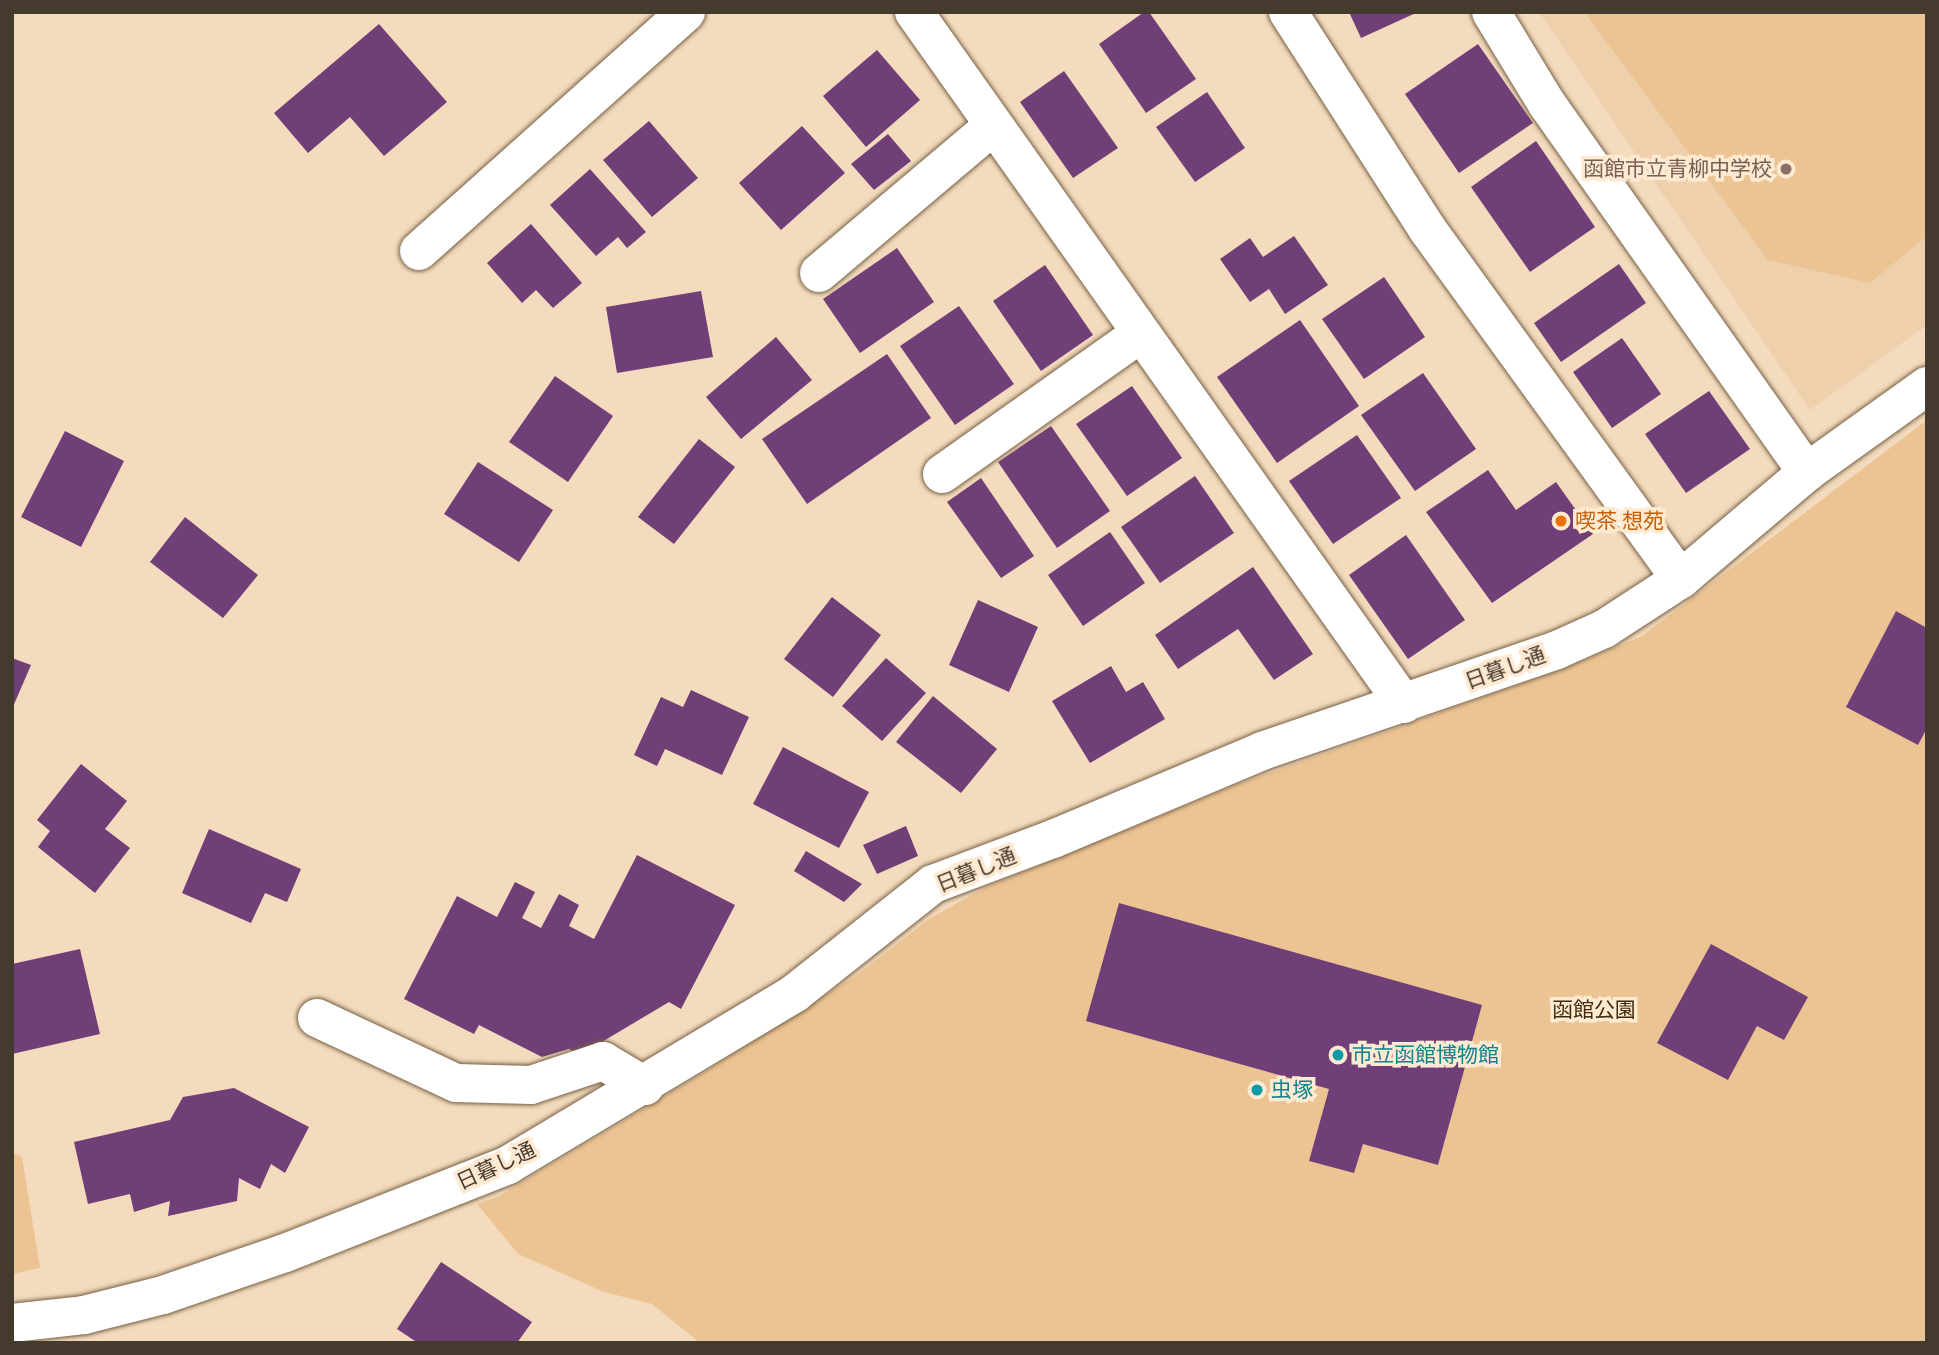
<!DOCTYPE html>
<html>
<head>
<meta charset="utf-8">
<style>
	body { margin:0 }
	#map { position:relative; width:1939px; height:1355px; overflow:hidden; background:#f4dbbd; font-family:"Fira Sans Condensed","Noto Sans JP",sans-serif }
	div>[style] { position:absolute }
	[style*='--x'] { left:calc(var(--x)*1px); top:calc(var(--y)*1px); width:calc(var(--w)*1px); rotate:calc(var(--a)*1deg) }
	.built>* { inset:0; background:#eed0ac }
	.green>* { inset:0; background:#ecc494 }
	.building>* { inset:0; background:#703f78 }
	.roads { filter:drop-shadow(0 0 2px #766045) drop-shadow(0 0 2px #766045) }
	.street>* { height:38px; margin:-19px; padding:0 19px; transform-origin:19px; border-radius:19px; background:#fff }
	.dots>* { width:19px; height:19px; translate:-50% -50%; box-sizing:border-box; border:4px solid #fee9d1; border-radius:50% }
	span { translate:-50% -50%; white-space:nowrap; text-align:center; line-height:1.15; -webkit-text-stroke:7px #fee9d1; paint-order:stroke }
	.education-label { font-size:21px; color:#785e54 }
	.right { translate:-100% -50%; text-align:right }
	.food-label { font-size:21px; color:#c56008 }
	.left { translate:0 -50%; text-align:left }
	.street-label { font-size:21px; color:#443a2e }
	.park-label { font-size:21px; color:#422c0d }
	.culture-label { font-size:21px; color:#0d838f }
	.frame { position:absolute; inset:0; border:14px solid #443a2e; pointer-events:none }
</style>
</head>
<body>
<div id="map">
	<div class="built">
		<div style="clip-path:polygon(1539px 12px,1927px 12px,1927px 325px,1810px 410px)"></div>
	</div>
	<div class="green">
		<div style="clip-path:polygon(1584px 12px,1927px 12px,1927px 236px,1870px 283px,1768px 260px)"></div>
		<div style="clip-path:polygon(1927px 420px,1927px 1343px,700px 1343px,652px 1304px,604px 1292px,518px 1254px,477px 1204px,499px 1196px,705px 1072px,857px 975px,929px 919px,986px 887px,1241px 783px,1561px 670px,1642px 636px)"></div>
		<div style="clip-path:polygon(12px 1152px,22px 1157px,40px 1268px,12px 1274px)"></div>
	</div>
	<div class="building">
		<div style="clip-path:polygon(1144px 12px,1149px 12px,1196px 79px,1146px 113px,1099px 44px)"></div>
		<div style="clip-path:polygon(1349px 12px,1418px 12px,1361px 38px)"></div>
		<div style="clip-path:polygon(379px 24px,447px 102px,384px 156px,350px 117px,308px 153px,274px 113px)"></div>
		<div style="clip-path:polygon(1478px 44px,1533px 123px,1459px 173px,1405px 94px)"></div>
		<div style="clip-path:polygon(877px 50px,920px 100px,866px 147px,823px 96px)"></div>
		<div style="clip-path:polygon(1064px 71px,1118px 148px,1073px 178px,1020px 102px)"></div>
		<div style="clip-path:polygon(1207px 92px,1245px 148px,1195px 182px,1156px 127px)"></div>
		<div style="clip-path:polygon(649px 121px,698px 178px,652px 217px,603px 160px)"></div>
		<div style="clip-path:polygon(802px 126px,845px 173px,781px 230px,739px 183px)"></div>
		<div style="clip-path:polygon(888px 134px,911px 161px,874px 190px,851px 164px)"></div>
		<div style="clip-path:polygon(1536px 141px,1595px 227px,1530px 272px,1471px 187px)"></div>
		<div style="clip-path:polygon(590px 169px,646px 232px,627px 248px,618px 237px,596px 256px,550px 205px)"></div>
		<div style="clip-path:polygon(531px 224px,582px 283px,553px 308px,536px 290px,522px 303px,487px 263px)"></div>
		<div style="clip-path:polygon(1294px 236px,1328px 285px,1285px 314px,1269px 289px,1250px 302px,1220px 259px,1250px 238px,1263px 257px)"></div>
		<div style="clip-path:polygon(897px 248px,934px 302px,860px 353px,823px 299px)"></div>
		<div style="clip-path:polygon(1619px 264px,1646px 303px,1561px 362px,1534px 323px)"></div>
		<div style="clip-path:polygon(1045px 265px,1093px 335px,1041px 371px,993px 301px)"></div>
		<div style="clip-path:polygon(1384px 277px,1425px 337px,1364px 379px,1322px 319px)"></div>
		<div style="clip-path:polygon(701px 291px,713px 357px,617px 373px,606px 307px)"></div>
		<div style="clip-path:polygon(959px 306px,1014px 384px,955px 425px,900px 346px)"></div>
		<div style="clip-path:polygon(1300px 320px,1359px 406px,1277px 463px,1217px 377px)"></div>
		<div style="clip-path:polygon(776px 337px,812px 380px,741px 439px,706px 397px)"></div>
		<div style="clip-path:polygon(1622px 338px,1661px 394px,1612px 428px,1573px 372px)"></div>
		<div style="clip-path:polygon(887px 354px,931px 418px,807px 504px,762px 439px)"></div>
		<div style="clip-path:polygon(1423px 373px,1476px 449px,1415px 491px,1361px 415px)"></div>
		<div style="clip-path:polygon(555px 376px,613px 416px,568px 482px,509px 442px)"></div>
		<div style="clip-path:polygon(1132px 386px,1182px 458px,1127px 496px,1076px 424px)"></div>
		<div style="clip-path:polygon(1709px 391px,1750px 449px,1686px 493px,1645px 434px)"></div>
		<div style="clip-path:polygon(1051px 426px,1110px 511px,1057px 548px,998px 462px)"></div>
		<div style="clip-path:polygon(65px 431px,124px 461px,81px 547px,21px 517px)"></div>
		<div style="clip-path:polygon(1357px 435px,1401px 498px,1333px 544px,1289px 481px)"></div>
		<div style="clip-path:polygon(699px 439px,735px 467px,674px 544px,638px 517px)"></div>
		<div style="clip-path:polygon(478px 462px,553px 510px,519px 562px,444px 514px)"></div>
		<div style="clip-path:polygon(1488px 470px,1516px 510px,1556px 482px,1593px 534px,1492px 603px,1426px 512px)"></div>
		<div style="clip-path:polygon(1195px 476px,1234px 533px,1160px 583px,1121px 527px)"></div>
		<div style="clip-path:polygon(981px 478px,1034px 556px,1001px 578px,947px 502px)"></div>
		<div style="clip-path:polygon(185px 517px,258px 575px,223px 618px,150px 562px)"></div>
		<div style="clip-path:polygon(1110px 532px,1145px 583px,1083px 626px,1048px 575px)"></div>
		<div style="clip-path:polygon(1406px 535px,1465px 620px,1408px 659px,1349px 575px)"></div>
		<div style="clip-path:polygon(1253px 567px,1313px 654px,1274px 680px,1238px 629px,1178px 669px,1155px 635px)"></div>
		<div style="clip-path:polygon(832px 597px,881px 635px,833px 697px,784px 659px)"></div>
		<div style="clip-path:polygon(978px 600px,1038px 627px,1009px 692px,949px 665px)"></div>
		<div style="clip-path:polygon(1896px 611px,1927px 628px,1927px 728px,1918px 745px,1846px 707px)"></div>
		<div style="clip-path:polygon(12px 658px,31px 665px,12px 709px)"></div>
		<div style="clip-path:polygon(886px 658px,926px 693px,882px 741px,842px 706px)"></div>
		<div style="clip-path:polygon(1111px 666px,1126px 692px,1143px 682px,1165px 719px,1090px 763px,1052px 701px)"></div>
		<div style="clip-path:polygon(691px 690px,749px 717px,722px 775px,665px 749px,657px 766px,634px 755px,661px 697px,683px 707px)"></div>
		<div style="clip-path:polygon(933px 696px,997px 749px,961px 793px,896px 742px)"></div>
		<div style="clip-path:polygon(783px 747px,869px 792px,839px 848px,753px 804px)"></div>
		<div style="clip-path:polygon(81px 764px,127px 801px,105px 829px,130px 848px,95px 893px,38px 847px,50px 831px,37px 820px)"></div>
		<div style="clip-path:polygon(906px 826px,918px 856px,877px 874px,863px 845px)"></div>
		<div style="clip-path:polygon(209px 829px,301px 869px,287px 902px,265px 893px,251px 923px,182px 893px)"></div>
		<div style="clip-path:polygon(806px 851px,862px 884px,844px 902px,794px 871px)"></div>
		<div style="clip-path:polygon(637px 855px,735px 905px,681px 1009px,669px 1002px,580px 1055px,569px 1049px,542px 1057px,479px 1025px,474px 1034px,404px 999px,457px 896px,497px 917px,515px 882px,535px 892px,522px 918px,541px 928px,559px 894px,579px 905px,569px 926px,594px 939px)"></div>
		<div style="clip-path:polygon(1119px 903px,1482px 1005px,1438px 1165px,1363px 1144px,1354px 1173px,1309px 1161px,1329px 1089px,1086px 1021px)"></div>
		<div style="clip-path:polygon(1711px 944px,1808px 997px,1784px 1040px,1757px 1026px,1728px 1080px,1657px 1043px)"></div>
		<div style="clip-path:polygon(80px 949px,100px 1034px,12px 1054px,12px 964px)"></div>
		<div style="clip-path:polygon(234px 1088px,309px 1127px,285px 1173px,271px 1164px,260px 1189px,239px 1178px,237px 1201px,168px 1216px,170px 1201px,134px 1212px,130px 1194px,88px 1204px,74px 1142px,170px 1120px,183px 1097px)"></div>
		<div style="clip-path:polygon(441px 1262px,532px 1322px,517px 1343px,418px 1343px,397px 1329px)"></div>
	</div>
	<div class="roads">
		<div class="street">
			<div style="--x:914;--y:12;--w:848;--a:54.7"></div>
			<div style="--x:1288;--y:12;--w:259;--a:57.3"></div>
			<div style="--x:1428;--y:230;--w:431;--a:54.1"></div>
			<div style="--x:1491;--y:12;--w:108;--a:58.7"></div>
			<div style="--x:1547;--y:104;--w:451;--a:54.8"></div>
			<div style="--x:419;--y:251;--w:358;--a:-41.8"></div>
			<div style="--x:819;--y:273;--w:228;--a:-40.2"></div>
			<div style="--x:942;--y:474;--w:242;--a:-35.3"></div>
			<div style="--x:317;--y:1018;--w:153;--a:25.1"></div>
			<div style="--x:456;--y:1083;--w:75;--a:1.5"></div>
			<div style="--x:531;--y:1085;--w:76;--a:-18.4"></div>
			<div style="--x:603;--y:1061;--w:49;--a:30.8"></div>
			<div style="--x:12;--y:1323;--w:72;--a:-6.3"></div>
			<div style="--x:84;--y:1315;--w:81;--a:-14.2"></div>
			<div style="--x:163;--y:1295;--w:129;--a:-19"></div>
			<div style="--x:285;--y:1253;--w:240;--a:-21.5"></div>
			<div style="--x:508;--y:1165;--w:335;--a:-30.9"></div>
			<div style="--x:795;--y:993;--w:176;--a:-38.3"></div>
			<div style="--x:933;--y:884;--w:128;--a:-20.6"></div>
			<div style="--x:1053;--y:839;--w:227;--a:-22.8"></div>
			<div style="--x:1262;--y:751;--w:312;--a:-18.9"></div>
			<div style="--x:1557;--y:650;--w:51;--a:-24.1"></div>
			<div style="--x:1604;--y:629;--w:92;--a:-33"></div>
			<div style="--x:1681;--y:579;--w:165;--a:-40.3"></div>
			<div style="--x:1807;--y:472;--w:148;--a:-35.6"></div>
		</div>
	</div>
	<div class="dots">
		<div style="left:1786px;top:169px;background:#8d6e63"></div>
		<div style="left:1561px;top:521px;background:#e8710a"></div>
		<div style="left:1338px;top:1055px;background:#0f9aa8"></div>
		<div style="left:1257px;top:1090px;background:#0f9aa8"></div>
	</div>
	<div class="education-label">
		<span class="right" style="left:1772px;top:169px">函館市立青柳中学校</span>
	</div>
	<div class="food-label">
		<span class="left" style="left:1575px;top:521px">喫茶 想苑</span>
	</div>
	<div class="street-label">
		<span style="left:1505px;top:668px;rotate:-20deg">日暮し通</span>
		<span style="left:976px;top:870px;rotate:-22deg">日暮し通</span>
		<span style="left:496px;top:1166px;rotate:-25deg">日暮し通</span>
	</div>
	<div class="park-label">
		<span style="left:1594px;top:1010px">函館公園</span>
	</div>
	<div class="culture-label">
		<span class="left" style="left:1352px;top:1055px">市立函館博物館</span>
		<span class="left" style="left:1271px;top:1090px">虫塚</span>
	</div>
	<div class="frame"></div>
</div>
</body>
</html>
